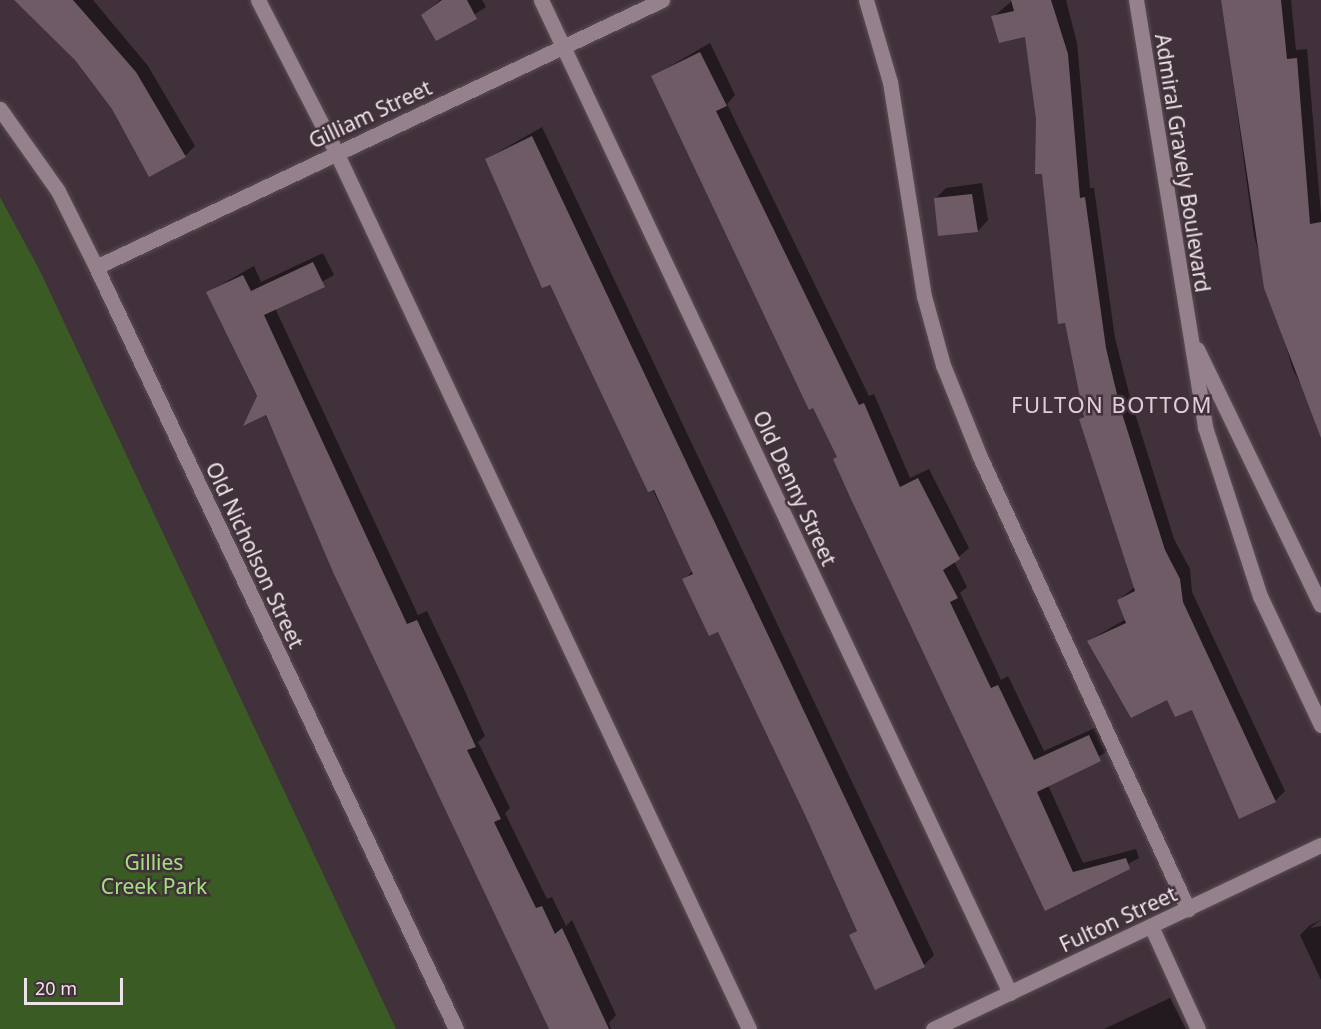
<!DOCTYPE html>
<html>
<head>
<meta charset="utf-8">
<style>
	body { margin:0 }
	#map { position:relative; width:1321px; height:1029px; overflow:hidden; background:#41313a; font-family:"Noto Sans",sans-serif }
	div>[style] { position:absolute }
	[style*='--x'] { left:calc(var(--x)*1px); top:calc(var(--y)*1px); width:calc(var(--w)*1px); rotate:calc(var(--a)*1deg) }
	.green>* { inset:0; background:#3a5b24 }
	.shadow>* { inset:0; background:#0007 }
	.building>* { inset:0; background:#6e5b66 }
	.roads { filter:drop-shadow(0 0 2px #5b4d55) drop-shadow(0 0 2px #5b4d55) }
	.minor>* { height:15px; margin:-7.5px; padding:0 7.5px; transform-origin:7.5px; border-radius:7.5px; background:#95818c }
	span { translate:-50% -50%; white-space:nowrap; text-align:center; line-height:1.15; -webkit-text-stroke:5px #41313a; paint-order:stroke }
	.street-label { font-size:21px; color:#eee3e9 }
	.park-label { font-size:21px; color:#a3e17c }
	.neighbourhood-label { font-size:22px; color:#e2cdd8; letter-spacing:1.5px }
	.scale { position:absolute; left:24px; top:978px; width:99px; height:27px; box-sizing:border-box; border:3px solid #eee3e9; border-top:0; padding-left:8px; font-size:18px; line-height:21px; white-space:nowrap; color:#eee3e9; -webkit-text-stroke:4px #41313a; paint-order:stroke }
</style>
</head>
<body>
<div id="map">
	<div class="green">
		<div style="clip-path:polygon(0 197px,40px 271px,396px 1029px,0 1029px)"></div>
	</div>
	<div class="shadow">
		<div style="clip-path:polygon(14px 0,93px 0,148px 66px,195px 146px,185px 156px,113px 108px,76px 59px)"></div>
		<div style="clip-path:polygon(440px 0,482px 0,486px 7px,436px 39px,423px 15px)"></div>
		<div style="clip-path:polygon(1013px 0,1066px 0,1077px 43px,1090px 188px,1094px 188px,1115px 338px,1130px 397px,1174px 539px,1190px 569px,1192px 592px,1285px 791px,1275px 801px,1192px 708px,1167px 698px,1088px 641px,1126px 619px,1118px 600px,1135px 587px,1081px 419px,1085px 415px,1026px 35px,993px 17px)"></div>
		<div style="clip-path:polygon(1222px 0,1291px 0,1296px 50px,1307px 49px,1321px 215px,1321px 422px,1293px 370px,1254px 236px)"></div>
		<div style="clip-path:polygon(710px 43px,735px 95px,727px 104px,869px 396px,874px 394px,910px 478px,929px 469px,969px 548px,954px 561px,967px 587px,960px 593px,1001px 680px,1008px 676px,1044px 751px,1099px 726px,1110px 750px,1048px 785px,1083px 863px,1136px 849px,1139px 858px,1046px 909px,838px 456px,653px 76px)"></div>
		<div style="clip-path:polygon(542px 127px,934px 955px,924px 965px,851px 936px,858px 929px,807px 816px,718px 630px,684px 580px,693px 570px,486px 159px)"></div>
		<div style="clip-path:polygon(982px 183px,988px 220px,978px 231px,936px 198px,946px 188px)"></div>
		<div style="clip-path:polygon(323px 253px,334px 275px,275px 308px,418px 615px,427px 611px,458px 676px,485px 736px,478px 742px,510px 808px,505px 813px,547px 899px,552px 897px,566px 926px,572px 920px,616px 1015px,609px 1023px,611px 1029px,551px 1029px,208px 292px,254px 266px,261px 282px)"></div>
		<div style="clip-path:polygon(1321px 920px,1310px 928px,1321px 926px,1321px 980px,1300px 935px,1310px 925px)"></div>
		<div style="clip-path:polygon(1170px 998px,1186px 1029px,1104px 1029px)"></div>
	</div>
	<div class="building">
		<div style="clip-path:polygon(14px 0,73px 0,136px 72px,186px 157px,149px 177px,112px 109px,75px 60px)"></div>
		<div style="clip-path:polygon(442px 0,467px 0,477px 19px,436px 41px,421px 15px)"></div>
		<div style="clip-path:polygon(1011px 0,1051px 0,1068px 54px,1080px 198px,1085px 197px,1106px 348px,1120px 407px,1165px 550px,1180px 579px,1183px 602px,1276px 802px,1239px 819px,1192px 710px,1175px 717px,1167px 700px,1131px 718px,1087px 641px,1126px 623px,1117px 600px,1135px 591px,1079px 419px,1084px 417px,1065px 323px,1058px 324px,1042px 174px,1035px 174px,1036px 119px,1025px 37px,999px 43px,991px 16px,1014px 11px)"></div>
		<div style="clip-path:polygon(1221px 0,1281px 0,1287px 59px,1297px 58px,1310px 224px,1321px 222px,1321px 438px,1264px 288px)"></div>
		<div style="clip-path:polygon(700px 52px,727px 106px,716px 111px,859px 405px,864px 403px,900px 487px,918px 478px,960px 559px,943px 570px,958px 598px,950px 602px,991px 688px,998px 685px,1034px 760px,1089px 735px,1101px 761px,1037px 792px,1073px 872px,1126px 858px,1130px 869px,1045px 911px,850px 497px,833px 459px,837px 457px,813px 408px,809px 410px,651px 76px)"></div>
		<div style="clip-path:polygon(532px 136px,925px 967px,875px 990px,849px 935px,857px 931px,806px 817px,718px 632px,709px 636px,682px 579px,693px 574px,654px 490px,648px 492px,550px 285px,542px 288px,485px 159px)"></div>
		<div style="clip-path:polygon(972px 194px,978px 232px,938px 236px,934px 198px)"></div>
		<div style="clip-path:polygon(313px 262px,325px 287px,264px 315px,407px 624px,417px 620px,448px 686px,476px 747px,467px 750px,501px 819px,494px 822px,536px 908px,542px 906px,555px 934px,562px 928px,609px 1029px,549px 1029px,333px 572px,266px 415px,243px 426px,257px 396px,206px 292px,243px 275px,251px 291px)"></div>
	</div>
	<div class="roads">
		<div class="minor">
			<div style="--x:258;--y:0;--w:171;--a:62.8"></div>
			<div style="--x:336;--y:152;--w:969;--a:64.78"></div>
			<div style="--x:541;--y:0;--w:1098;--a:64.72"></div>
			<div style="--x:866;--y:0;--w:85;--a:73.7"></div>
			<div style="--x:890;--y:82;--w:217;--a:81"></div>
			<div style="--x:924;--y:296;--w:72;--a:74.6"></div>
			<div style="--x:943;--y:365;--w:99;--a:68.1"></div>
			<div style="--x:980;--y:457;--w:498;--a:65.3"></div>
			<div style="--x:1136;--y:0;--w:433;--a:80.8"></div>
			<div style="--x:1205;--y:427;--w:178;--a:72"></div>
			<div style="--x:1260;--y:596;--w:143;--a:64.7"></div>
			<div style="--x:0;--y:109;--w:100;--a:54.7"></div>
			<div style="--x:58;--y:191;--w:85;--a:63.4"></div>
			<div style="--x:96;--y:267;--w:843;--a:64.71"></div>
			<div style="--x:96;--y:267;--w:626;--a:-25.25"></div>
			<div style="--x:1197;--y:349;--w:284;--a:64.2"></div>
			<div style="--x:1151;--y:926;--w:113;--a:65.5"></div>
			<div style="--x:933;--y:1029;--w:429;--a:-25.4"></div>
		</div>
	</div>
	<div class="street-label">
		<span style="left:370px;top:114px;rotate:-25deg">Gilliam Street</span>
		<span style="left:1183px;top:163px;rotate:81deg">Admiral Gravely Boulevard</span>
		<span style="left:795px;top:488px;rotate:65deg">Old Denny Street</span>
		<span style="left:255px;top:555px;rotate:65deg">Old Nicholson Street</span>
		<span style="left:1118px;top:919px;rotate:-25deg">Fulton Street</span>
	</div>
	<div class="park-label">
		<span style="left:154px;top:874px">Gillies<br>Creek Park</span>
	</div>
	<div class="neighbourhood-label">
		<span style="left:1112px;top:405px">FULTON BOTTOM</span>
	</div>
	<div class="scale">20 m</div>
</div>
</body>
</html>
